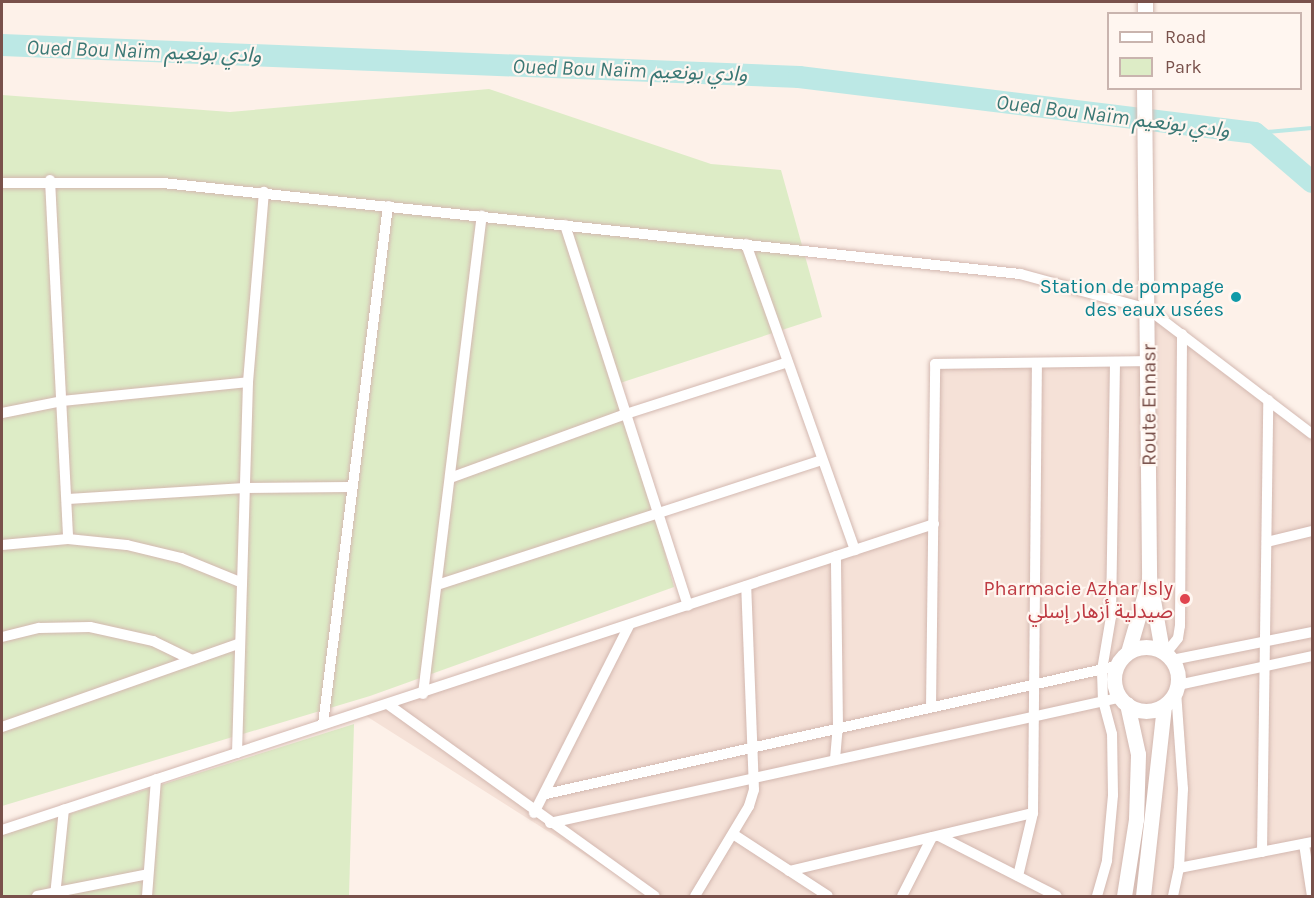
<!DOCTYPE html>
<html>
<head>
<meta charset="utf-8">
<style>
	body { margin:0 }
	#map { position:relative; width:1314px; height:898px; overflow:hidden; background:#fdf1e9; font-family:Karla,"Noto Sans Arabic",sans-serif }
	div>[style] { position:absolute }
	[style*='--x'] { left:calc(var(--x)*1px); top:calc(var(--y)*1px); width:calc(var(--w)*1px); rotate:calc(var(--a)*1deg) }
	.residential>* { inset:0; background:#f5e1d7 }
	.green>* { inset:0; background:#ddecc6 }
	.stream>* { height:4px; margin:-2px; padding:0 2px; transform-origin:2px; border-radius:2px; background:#bce8e5 }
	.river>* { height:22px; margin:-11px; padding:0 11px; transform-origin:11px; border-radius:11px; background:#bce8e5 }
	.roads { filter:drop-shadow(0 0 2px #d3b8b0) drop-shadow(0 0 2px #d3b8b0) }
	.minor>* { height:10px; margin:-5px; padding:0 5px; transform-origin:5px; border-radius:5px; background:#fff }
	.secondary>* { height:15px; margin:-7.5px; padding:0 7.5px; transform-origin:7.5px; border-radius:7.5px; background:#fff }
	.secondary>.ring { margin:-7.5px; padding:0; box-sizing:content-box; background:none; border:15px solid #fff; border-radius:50% }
	.dots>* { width:16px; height:16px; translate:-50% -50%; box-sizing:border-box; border:3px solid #fff6f0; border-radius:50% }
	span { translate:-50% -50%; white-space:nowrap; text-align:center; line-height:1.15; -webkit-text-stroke:4.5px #fff6f0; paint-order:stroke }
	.culture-label { font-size:20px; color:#0d838f }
	.right { translate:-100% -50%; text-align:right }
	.street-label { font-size:20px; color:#79514b }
	.health-label { font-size:20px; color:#be3a42 }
	.water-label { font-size:21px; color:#3a7774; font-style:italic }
	.frame { position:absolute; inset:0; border:3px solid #79514b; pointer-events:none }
	.legend { position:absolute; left:1107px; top:12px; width:195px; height:78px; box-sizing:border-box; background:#fff6f0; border:2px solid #c9b4ae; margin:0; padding:8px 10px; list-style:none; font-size:18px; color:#79514b }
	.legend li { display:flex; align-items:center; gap:12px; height:30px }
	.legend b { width:30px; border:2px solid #c9b4ae }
</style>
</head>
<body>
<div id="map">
	<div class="residential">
		<div style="clip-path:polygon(1148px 309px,1312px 434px,1312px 896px,650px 896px,363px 714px,934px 524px,936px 364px,1149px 361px)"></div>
	</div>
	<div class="green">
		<div style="clip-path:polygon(489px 89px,711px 164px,781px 170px,822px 317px,620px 383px,674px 587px,370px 696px,2px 806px,2px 95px,230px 112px)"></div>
		<div style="clip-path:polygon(354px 724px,349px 896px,2px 896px,2px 835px)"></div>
	</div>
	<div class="stream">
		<div style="--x:1255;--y:133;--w:57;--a:-5"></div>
	</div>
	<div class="river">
		<div style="--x:2;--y:45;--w:798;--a:2.3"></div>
		<div style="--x:799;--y:77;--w:459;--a:7"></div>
		<div style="--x:1255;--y:133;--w:75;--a:40.7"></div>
	</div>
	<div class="roads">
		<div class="minor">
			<div style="--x:50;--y:180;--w:359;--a:87.1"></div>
			<div style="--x:2;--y:183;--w:161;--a:0"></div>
			<div style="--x:163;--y:183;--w:862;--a:6.06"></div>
			<div style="--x:1020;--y:274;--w:133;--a:15.3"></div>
			<div style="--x:1148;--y:309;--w:206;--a:37.3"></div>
			<div style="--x:565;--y:225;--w:400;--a:72.1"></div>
			<div style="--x:746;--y:244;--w:325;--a:70.4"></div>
			<div style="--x:2;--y:413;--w:61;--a:-11.3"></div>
			<div style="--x:62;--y:401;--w:187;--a:-5.8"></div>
			<div style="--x:450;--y:478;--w:187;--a:-20"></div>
			<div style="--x:626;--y:414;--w:167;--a:-17.8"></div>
			<div style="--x:68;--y:499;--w:177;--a:-3.6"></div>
			<div style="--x:245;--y:488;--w:105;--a:-0.5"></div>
			<div style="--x:1267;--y:542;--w:46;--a:-13.7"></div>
			<div style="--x:2;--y:545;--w:66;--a:-5.2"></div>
			<div style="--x:68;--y:539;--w:59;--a:5.8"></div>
			<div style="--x:127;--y:545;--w:56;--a:13.5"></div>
			<div style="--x:181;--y:558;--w:64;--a:22.1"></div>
			<div style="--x:437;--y:585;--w:404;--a:-18"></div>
			<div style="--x:2;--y:637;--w:38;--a:-14"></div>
			<div style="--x:39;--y:628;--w:51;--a:-1.1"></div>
			<div style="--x:90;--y:627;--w:65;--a:12.5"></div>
			<div style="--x:153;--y:641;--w:43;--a:26"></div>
			<div style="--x:1166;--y:653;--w:19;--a:-51"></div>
			<div style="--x:1178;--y:638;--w:12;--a:-81"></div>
			<div style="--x:1180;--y:626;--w:292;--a:-89.6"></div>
			<div style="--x:1172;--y:660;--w:143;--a:-11.3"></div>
			<div style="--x:1178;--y:685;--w:137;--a:-12.2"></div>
			<div style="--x:423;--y:694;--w:482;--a:-83"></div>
			<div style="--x:389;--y:705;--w:327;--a:35.7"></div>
			<div style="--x:931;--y:707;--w:343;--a:-89.3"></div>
			<div style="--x:935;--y:364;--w:214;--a:-0.8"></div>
			<div style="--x:323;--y:724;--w:522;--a:-82.85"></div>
			<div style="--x:2;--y:727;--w:250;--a:-19.4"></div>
			<div style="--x:237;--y:753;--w:371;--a:-88.3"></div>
			<div style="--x:248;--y:382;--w:191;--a:-85.2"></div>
			<div style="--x:835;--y:759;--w:32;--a:-85"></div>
			<div style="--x:838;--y:727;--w:171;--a:-90.7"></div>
			<div style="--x:546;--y:794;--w:585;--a:-12.64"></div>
			<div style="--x:534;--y:813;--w:210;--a:-63.1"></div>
			<div style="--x:550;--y:823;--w:582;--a:-12.41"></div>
			<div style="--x:2;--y:830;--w:981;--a:-18.18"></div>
			<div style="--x:733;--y:834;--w:113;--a:33.1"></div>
			<div style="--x:939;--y:836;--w:132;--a:27"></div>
			<div style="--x:1304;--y:844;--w:53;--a:81.3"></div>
			<div style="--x:1262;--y:852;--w:452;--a:-89.2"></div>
			<div style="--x:1179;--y:868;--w:136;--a:-11.1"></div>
			<div style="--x:789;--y:871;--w:251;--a:-13.4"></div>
			<div style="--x:1018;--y:876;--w:65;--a:-76.6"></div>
			<div style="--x:1033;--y:813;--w:450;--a:-89.5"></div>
			<div style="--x:37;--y:896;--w:113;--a:-11.2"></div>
			<div style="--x:55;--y:896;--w:87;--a:-84.1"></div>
			<div style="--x:147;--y:896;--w:117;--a:-85.6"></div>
			<div style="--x:695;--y:896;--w:105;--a:-59"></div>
			<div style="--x:749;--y:806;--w:17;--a:-73"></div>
			<div style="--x:754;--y:790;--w:204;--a:-92.2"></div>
			<div style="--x:902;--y:896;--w:66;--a:-63"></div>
			<div style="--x:1097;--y:896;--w:37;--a:-74"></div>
			<div style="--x:1107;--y:860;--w:65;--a:-84.7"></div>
			<div style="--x:1113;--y:795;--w:61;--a:-90.9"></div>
			<div style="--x:1112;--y:734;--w:34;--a:-105"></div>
			<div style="--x:1103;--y:701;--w:31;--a:-92"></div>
			<div style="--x:1102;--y:670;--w:54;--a:-80.4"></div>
			<div style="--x:1111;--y:617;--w:255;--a:-89.1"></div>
			<div style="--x:1173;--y:896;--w:29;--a:-78"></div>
			<div style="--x:1179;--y:868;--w:79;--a:-87.1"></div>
			<div style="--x:1183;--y:789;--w:98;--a:-94.1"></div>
		</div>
		<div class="secondary">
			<div style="--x:1145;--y:14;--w:12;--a:-90"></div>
			<div style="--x:1144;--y:88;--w:489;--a:89.4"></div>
			<div style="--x:1149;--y:577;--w:75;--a:80"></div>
			<div class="ring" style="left:1114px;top:647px;width:49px;height:49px"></div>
			<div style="--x:1128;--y:652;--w:72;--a:-73.8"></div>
			<div style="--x:1124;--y:896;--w:78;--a:-81.1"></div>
			<div style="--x:1136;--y:819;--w:65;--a:-88.2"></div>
			<div style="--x:1138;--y:754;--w:51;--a:-102.4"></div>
			<div style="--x:1143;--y:896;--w:191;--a:-83.7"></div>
		</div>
	</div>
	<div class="dots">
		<div style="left:1236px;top:297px;background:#0f9aa8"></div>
		<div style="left:1185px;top:599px;background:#e0444e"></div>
	</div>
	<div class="culture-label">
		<span class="right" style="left:1224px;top:298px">Station de pompage<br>des eaux usées</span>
	</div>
	<div class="street-label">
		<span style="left:1149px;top:405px;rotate:-90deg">Route Ennasr</span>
	</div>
	<div class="health-label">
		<span class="right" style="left:1173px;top:600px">Pharmacie Azhar Isly<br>صيدلية أزهار إسلي</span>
	</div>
	<div class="water-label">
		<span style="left:144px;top:51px;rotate:2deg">Oued Bou Naïm وادي بونعيم</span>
		<span style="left:630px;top:70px;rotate:2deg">Oued Bou Naïm وادي بونعيم</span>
		<span style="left:1113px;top:116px;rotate:7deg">Oued Bou Naïm وادي بونعيم</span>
	</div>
	<div class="frame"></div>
	<ul class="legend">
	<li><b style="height:8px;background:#fff"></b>Road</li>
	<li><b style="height:16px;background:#ddecc6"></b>Park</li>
	</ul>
</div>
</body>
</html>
